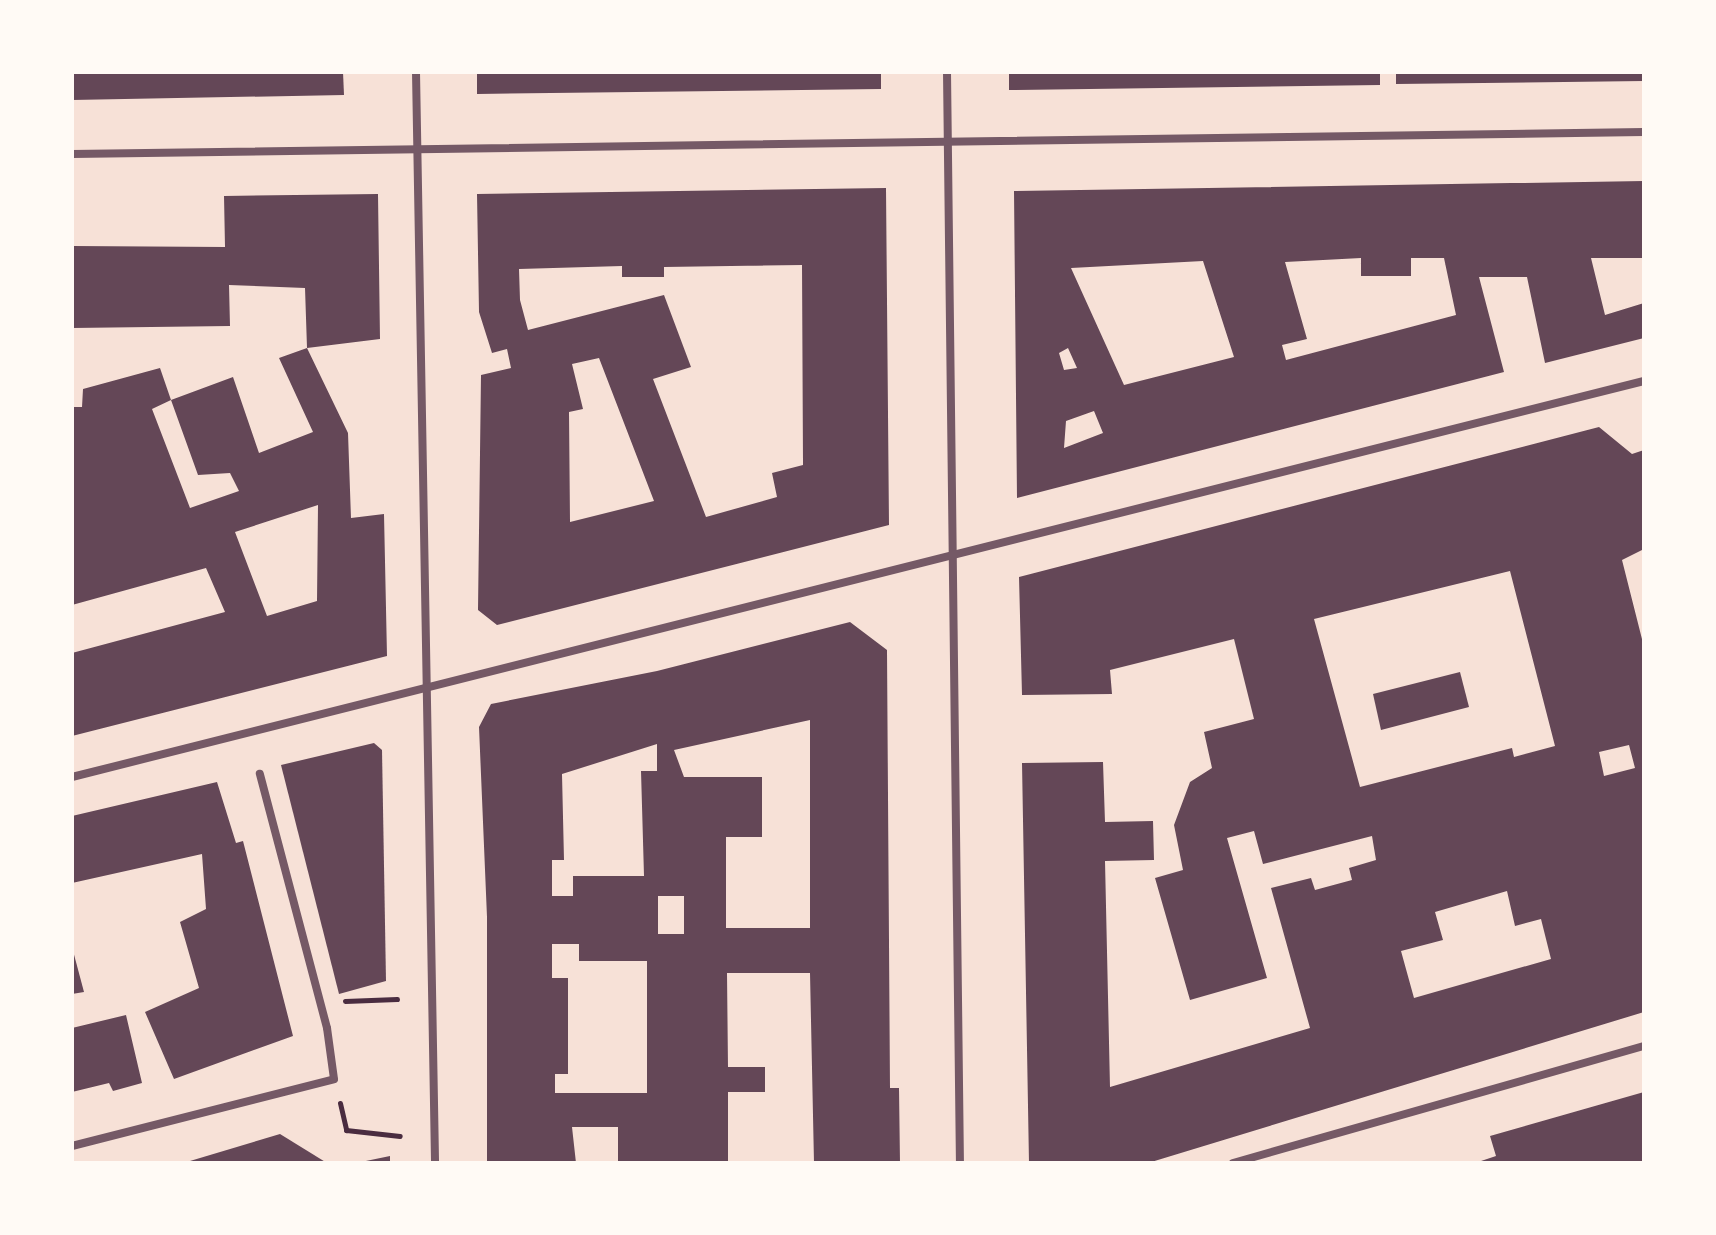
<!DOCTYPE html>
<html>
<head>
<meta charset="utf-8">
<style>
	body { margin:0 }
	#map { position:relative; width:1716px; height:1235px; overflow:hidden; background:#f7e1d7; font-family:"PT Sans",sans-serif }
	div>[style] { position:absolute }
	[style*='--x'] { left:calc(var(--x)*1px); top:calc(var(--y)*1px); width:calc(var(--w)*1px); rotate:calc(var(--a)*1deg) }
	.building>* { inset:0; background:#644757 }
	.path>* { height:5px; margin:-2.5px; padding:0 2.5px; transform-origin:2.5px; border-radius:2.5px; background:#4a2c40 }
	.minor>* { height:8px; margin:-4px; padding:0 4px; transform-origin:4px; border-radius:4px; background:#755966 }
	span { translate:-50% -50%; white-space:nowrap; text-align:center; line-height:1.15; -webkit-text-stroke:6px #fffaf5; paint-order:stroke }
	.frame { position:absolute; inset:0; border:74px solid #fffaf5; pointer-events:none }
</style>
</head>
<body>
<div id="map">
	<div class="building">
		<div style="clip-path:polygon(72px 72px,343px 72px,344px 95px,72px 100px)"></div>
		<div style="clip-path:polygon(477px 72px,881px 72px,881px 89px,477px 94px)"></div>
		<div style="clip-path:polygon(1009px 72px,1380px 72px,1380px 85px,1009px 90px)"></div>
		<div style="clip-path:polygon(1396px 72px,1644px 72px,1644px 81px,1396px 84px)"></div>
		<div style="clip-path:polygon(evenodd,1644px 181px,1644px 258px,1591px 258px,1605px 315px,1644px 303px,1644px 338px,1545px 363px,1527px 277px,1479px 277px,1504px 372px,1017px 498px,1014px 191px,1644px 181px,1361px 258px,1361px 276px,1411px 276px,1411px 258px,1444px 258px,1456px 315px,1286px 360px,1282px 345px,1307px 339px,1285px 262px,1361px 258px,1644px 181px,1203px 261px,1234px 357px,1124px 385px,1071px 268px,1203px 261px,1644px 181px,1068px 348px,1077px 368px,1064px 370px,1059px 353px,1068px 348px,1644px 181px,1094px 411px,1103px 433px,1064px 448px,1066px 421px,1094px 411px)"></div>
		<div style="clip-path:polygon(evenodd,886px 188px,889px 525px,497px 625px,478px 610px,481px 375px,511px 368px,507px 349px,492px 353px,479px 312px,477px 194px,886px 188px,802px 265px,803px 465px,772px 473px,777px 497px,706px 517px,653px 379px,691px 367px,664px 295px,528px 330px,520px 300px,519px 269px,622px 266px,622px 277px,664px 277px,664px 267px,802px 265px,886px 188px,599px 358px,654px 501px,570px 522px,569px 412px,583px 409px,572px 364px,599px 358px)"></div>
		<div style="clip-path:polygon(378px 194px,380px 339px,307px 348px,305px 288px,229px 285px,230px 326px,72px 328px,72px 246px,225px 247px,224px 196px)"></div>
		<div style="clip-path:polygon(evenodd,307px 348px,348px 433px,351px 518px,384px 514px,387px 656px,72px 736px,72px 653px,225px 612px,206px 568px,72px 605px,72px 407px,82px 407px,83px 389px,160px 368px,171px 400px,152px 409px,190px 508px,239px 491px,230px 473px,198px 475px,171px 400px,233px 377px,259px 453px,313px 432px,279px 358px,307px 348px,318px 505px,317px 601px,267px 616px,235px 532px,318px 505px)"></div>
		<div style="clip-path:polygon(evenodd,1599px 427px,1632px 454px,1644px 450px,1644px 549px,1622px 560px,1644px 647px,1644px 1012px,1148px 1163px,1029px 1163px,1022px 763px,1103px 762px,1105px 822px,1153px 821px,1154px 860px,1105px 861px,1110px 1087px,1310px 1028px,1271px 888px,1311px 878px,1315px 890px,1352px 880px,1349px 868px,1376px 860px,1372px 836px,1263px 864px,1254px 831px,1227px 838px,1267px 978px,1190px 1000px,1155px 878px,1183px 870px,1174px 825px,1190px 782px,1212px 768px,1204px 732px,1254px 719px,1234px 639px,1110px 670px,1112px 694px,1022px 695px,1019px 577px,1599px 427px,1510px 571px,1555px 746px,1514px 757px,1512px 748px,1360px 787px,1314px 619px,1510px 571px,1599px 427px,1629px 745px,1635px 768px,1604px 776px,1599px 752px,1629px 745px,1599px 427px,1507px 891px,1515px 926px,1541px 919px,1551px 959px,1414px 998px,1401px 951px,1443px 940px,1435px 912px,1507px 891px)"></div>
		<div style="clip-path:polygon(evenodd,850px 622px,887px 650px,890px 1088px,899px 1088px,900px 1163px,814px 1163px,810px 973px,727px 973px,728px 1067px,765px 1067px,765px 1092px,728px 1092px,728px 1163px,618px 1163px,618px 1127px,572px 1127px,576px 1163px,487px 1163px,487px 917px,479px 727px,491px 704px,657px 671px,850px 622px,810px 720px,810px 928px,726px 928px,726px 837px,762px 837px,762px 777px,684px 777px,674px 750px,810px 720px,850px 622px,657px 744px,657px 771px,641px 771px,644px 876px,573px 876px,573px 896px,552px 896px,552px 860px,564px 860px,562px 774px,657px 744px,850px 622px,658px 896px,684px 896px,684px 934px,658px 934px,658px 896px,850px 622px,552px 944px,579px 944px,579px 961px,647px 961px,647px 1093px,555px 1093px,555px 1074px,568px 1074px,568px 978px,552px 978px,552px 944px)"></div>
		<div style="clip-path:polygon(1460px 672px,1469px 707px,1381px 730px,1373px 694px)"></div>
		<div style="clip-path:polygon(374px 743px,382px 750px,386px 981px,339px 994px,281px 765px)"></div>
		<div style="clip-path:polygon(217px 782px,236px 843px,243px 841px,293px 1036px,174px 1079px,145px 1012px,199px 988px,180px 922px,206px 909px,202px 854px,72px 883px,72px 816px)"></div>
		<div style="clip-path:polygon(72px 947px,84px 992px,72px 994px)"></div>
		<div style="clip-path:polygon(126px 1015px,142px 1083px,113px 1091px,109px 1083px,72px 1092px,72px 1028px)"></div>
		<div style="clip-path:polygon(1644px 1092px,1644px 1163px,1475px 1163px,1496px 1156px,1490px 1136px)"></div>
		<div style="clip-path:polygon(280px 1134px,327px 1163px,191px 1163px,190px 1161px)"></div>
		<div style="clip-path:polygon(390px 1156px,390px 1163px,361px 1163px,361px 1162px)"></div>
	</div>
	<div class="path">
		<div style="--x:345;--y:1001;--w:52;--a:-2.2"></div>
		<div style="--x:340;--y:1103;--w:28;--a:77"></div>
		<div style="--x:346;--y:1130;--w:54;--a:6.3"></div>
	</div>
	<div class="minor">
		<div style="--x:416;--y:72;--w:1091;--a:89"></div>
		<div style="--x:947;--y:72;--w:1091;--a:89.32"></div>
		<div style="--x:72;--y:154;--w:1572;--a:-0.8"></div>
		<div style="--x:72;--y:777;--w:1621;--a:-14.14"></div>
		<div style="--x:72;--y:1146;--w:270;--a:-14.3"></div>
		<div style="--x:334;--y:1079;--w:51;--a:-97.8"></div>
		<div style="--x:327;--y:1028;--w:263;--a:-104.8"></div>
		<div style="--x:1233;--y:1163;--w:427;--a:-15.9"></div>
	</div>
	<div class="frame"></div>
</div>
</body>
</html>
